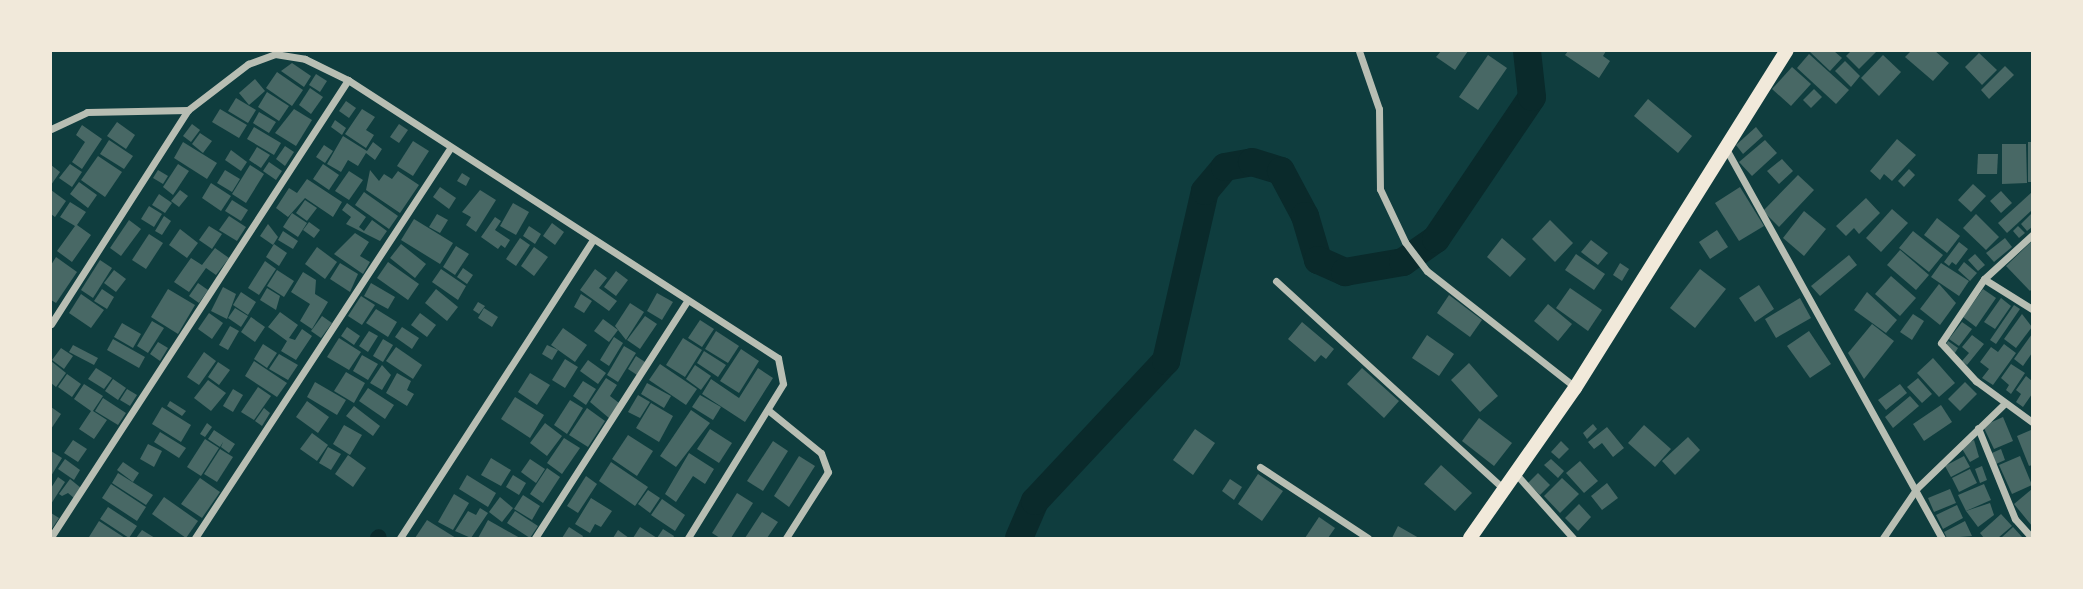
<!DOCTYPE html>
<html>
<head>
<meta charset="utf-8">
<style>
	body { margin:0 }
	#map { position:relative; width:2083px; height:589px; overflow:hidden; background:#0f3d3e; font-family:Quicksand,sans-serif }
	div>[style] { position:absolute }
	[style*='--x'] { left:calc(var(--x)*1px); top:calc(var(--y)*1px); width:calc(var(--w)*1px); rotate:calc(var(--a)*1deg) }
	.canal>* { height:16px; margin:-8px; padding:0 8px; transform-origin:8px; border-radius:8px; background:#0a2a2b }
	.river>* { height:28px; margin:-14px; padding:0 14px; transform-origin:14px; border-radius:14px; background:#0a2a2b }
	.building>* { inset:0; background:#486865 }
	.minor>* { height:7px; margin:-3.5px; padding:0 3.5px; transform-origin:3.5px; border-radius:3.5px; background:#b8beb3 }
	.secondary>* { height:14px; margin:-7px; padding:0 7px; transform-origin:7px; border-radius:7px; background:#f1e9da }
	span { translate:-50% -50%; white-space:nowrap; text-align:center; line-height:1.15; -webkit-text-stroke:5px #f1e9da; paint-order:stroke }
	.frame { position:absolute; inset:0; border:52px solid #f1e9da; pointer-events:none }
</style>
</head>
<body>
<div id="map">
	<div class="canal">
		<div style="--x:378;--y:538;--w:1;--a:-45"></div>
	</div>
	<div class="river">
		<div style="--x:1019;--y:538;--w:40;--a:-66.6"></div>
		<div style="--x:1035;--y:501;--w:192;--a:-46.9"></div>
		<div style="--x:1166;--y:361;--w:174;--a:-77.1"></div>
		<div style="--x:1205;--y:191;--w:31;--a:-50"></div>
		<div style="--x:1225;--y:167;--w:27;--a:-10"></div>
		<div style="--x:1252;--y:162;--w:30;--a:17"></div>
		<div style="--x:1281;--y:171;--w:51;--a:61.9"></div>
		<div style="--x:1305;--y:216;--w:46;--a:73.5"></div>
		<div style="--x:1318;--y:260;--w:30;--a:24"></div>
		<div style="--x:1345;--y:272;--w:59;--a:-9.8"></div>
		<div style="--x:1403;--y:262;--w:40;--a:-34.9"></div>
		<div style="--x:1436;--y:239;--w:171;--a:-55.9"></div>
		<div style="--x:1532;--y:97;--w:46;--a:-96.2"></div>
	</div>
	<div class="building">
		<div style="clip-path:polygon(1441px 51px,1468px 51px,1455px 70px,1436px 57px)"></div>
		<div style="clip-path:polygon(1568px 51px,1606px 51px,1603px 56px,1610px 61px,1599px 78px,1565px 55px)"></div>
		<div style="clip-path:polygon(1809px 51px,1834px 51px,1842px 58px,1830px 71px)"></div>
		<div style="clip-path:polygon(1851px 51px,1877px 51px,1859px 69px,1846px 56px)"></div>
		<div style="clip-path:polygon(1911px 51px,1935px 51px,1949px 63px,1933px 81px,1905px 57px)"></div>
		<div style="clip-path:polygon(1979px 53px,1997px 70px,1982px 85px,1965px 67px)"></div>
		<div style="clip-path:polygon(1809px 54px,1849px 90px,1836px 104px,1797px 68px)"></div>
		<div style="clip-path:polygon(1488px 55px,1507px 68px,1478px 110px,1459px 97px)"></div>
		<div style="clip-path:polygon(1883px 55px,1901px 72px,1879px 96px,1861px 78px)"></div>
		<div style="clip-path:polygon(1845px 61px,1860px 76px,1851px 87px,1835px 71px)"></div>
		<div style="clip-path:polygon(292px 63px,311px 76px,304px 87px,281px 71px)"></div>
		<div style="clip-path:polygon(2005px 66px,2014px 75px,1989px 99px,1981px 90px)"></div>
		<div style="clip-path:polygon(1792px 67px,1811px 84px,1791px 106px,1772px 89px)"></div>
		<div style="clip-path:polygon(277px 72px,303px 90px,292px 106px,266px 88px)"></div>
		<div style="clip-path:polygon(316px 74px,327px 81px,320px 92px,309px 85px)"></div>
		<div style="clip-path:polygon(255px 79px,265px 91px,249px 105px,239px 93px)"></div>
		<div style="clip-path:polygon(310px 88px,323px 97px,311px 114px,299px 105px)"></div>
		<div style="clip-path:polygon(1814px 89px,1822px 97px,1811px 108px,1803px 100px)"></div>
		<div style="clip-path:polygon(267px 92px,289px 106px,279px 121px,258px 107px)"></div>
		<div style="clip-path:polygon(236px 98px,256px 110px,248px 123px,228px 111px)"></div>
		<div style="clip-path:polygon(1648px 99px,1692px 136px,1678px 153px,1634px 116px)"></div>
		<div style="clip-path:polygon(346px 101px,356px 108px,349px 118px,339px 111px)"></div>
		<div style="clip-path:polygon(220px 109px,247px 125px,239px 138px,212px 122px)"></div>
		<div style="clip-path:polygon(294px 109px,312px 120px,296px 146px,275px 133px)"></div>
		<div style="clip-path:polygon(362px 109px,375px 117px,366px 130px,374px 135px,366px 148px,345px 134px)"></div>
		<div style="clip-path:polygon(259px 112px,276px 122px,269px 133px,253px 123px)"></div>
		<div style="clip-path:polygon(335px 120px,346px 128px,342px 135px,331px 127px)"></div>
		<div style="clip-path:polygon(117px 122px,135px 135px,126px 149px,107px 136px)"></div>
		<div style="clip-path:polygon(192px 124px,200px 130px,191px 142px,183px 136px)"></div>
		<div style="clip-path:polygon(399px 124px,408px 130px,399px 143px,390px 137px)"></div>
		<div style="clip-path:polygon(82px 125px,102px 139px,82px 169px,72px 162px,85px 142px,76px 135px)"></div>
		<div style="clip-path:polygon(254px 127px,281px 143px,274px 155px,247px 139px)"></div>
		<div style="clip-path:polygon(1756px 127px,1763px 136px,1743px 154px,1736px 145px)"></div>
		<div style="clip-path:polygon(200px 133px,212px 141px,203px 153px,192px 144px)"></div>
		<div style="clip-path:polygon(343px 136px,367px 151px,373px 142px,382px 149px,375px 160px,366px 153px,358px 166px,348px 160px,341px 172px,327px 164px)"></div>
		<div style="clip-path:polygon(1897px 139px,1916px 155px,1892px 181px,1884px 174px,1880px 180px,1870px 171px)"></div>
		<div style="clip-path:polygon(109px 140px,133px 156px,124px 169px,100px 154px)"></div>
		<div style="clip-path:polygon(1765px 140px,1777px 153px,1752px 176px,1739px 162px)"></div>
		<div style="clip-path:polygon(413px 141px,429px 151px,413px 176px,397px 166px)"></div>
		<div style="clip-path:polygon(183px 142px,217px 163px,207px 179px,174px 158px)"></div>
		<div style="clip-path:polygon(2028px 142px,2032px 142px,2032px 182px,2028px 182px)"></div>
		<div style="clip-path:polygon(2002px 144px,2026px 144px,2027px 183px,2002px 184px)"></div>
		<div style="clip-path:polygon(324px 145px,333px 151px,325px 163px,316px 157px)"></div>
		<div style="clip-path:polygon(285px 146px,294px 152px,285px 166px,276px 159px)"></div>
		<div style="clip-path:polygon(257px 147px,270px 155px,261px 168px,249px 160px)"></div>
		<div style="clip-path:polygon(231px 150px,247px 162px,241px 171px,225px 160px)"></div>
		<div style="clip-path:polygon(1978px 154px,1998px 154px,1997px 174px,1977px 174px)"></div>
		<div style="clip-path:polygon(98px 156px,122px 172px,105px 197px,81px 180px)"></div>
		<div style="clip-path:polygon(1782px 159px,1793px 171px,1779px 184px,1767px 171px)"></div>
		<div style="clip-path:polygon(269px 162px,282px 171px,276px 180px,263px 171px)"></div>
		<div style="clip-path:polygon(70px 164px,82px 172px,72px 187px,59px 178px)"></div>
		<div style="clip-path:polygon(178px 164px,189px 171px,173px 195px,163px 187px)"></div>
		<div style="clip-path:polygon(323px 164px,339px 175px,329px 190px,313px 179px)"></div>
		<div style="clip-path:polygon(51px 165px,60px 172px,51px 185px)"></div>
		<div style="clip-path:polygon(250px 165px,264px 174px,246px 203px,232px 194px)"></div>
		<div style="clip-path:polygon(1909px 169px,1915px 175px,1904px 187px,1898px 181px)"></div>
		<div style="clip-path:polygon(158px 170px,168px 176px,163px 184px,153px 178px)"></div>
		<div style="clip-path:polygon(225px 170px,240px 179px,232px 192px,217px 183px)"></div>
		<div style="clip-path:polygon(370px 170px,379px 181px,384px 174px,392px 179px,398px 171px,419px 185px,400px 213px,366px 190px)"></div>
		<div style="clip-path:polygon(349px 171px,363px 180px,349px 200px,335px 191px)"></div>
		<div style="clip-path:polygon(462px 173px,470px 178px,466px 186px,457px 181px)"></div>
		<div style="clip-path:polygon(1798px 175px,1814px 190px,1779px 227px,1763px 211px)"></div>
		<div style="clip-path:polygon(307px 179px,342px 202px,333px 217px,305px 198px,288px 217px,276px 208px,289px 188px,297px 193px)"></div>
		<div style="clip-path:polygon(79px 182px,97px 195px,88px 208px,70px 194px)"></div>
		<div style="clip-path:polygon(211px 183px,231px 196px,221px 211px,202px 198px)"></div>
		<div style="clip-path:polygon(1973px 184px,1986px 196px,1971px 212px,1958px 200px)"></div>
		<div style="clip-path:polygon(440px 187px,456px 198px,449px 209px,433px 197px)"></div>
		<div style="clip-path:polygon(1740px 187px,1764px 226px,1739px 241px,1715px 203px)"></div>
		<div style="clip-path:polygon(51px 190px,66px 201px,55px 217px,51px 214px)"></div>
		<div style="clip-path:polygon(180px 190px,188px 196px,179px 207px,171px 201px)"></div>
		<div style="clip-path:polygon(480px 190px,496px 200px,476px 232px,466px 225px,471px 217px,462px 212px)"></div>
		<div style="clip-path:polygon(2001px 191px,2012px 203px,2001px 213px,1990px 201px)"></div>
		<div style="clip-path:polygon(364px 192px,398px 216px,389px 229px,355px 205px)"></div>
		<div style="clip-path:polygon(2032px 192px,2032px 210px,2007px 233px,1998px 223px)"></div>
		<div style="clip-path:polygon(159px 194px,172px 203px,165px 213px,152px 205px)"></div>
		<div style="clip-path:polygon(1866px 198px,1880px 213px,1859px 234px,1854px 228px,1846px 236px,1836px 226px)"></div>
		<div style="clip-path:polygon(232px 200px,248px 210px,241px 221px,225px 211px)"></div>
		<div style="clip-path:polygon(305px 200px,317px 208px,307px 221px,296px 213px)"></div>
		<div style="clip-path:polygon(70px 202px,86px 212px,77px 225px,91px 235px,72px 262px,57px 251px,75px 226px,60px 217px)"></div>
		<div style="clip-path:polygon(347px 203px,366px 217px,359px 227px,364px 231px,372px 220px,387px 231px,380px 241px,346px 224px,351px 217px,342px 210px)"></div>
		<div style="clip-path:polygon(513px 203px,529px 212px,516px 235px,500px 226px)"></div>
		<div style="clip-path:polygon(149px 206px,162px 214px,154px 227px,141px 219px)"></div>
		<div style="clip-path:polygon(1892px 209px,1908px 223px,1881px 252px,1866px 238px)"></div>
		<div style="clip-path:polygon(1804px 211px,1826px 229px,1804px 256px,1783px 238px)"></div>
		<div style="clip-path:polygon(292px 213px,307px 223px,298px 237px,283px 227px)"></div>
		<div style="clip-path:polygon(2032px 213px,2032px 227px,2027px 231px,2021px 224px)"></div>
		<div style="clip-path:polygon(437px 214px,448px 220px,440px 233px,429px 227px)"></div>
		<div style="clip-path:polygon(1976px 214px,1999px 237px,1986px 250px,1963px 228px)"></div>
		<div style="clip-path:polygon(164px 216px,171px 221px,162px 235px,155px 231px)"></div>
		<div style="clip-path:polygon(229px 216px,246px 227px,237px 241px,219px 230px)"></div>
		<div style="clip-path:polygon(495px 217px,501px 221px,495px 230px,510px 240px,505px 248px,501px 245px,498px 249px,481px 237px)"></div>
		<div style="clip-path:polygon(1937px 218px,1960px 236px,1947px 253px,1924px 235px)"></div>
		<div style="clip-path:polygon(414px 219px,453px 243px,440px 264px,401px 240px)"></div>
		<div style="clip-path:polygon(129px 220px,141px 229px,121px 256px,110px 248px)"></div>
		<div style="clip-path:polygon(1550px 220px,1573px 243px,1555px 262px,1532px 239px)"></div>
		<div style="clip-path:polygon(309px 222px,320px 230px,314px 238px,303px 230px)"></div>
		<div style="clip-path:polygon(552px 223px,564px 232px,555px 245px,543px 236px)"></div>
		<div style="clip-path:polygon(268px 224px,278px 237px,273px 245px,260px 236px)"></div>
		<div style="clip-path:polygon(209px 226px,222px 234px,212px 249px,199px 240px)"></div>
		<div style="clip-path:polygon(529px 226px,541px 234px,535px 244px,523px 236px)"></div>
		<div style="clip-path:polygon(2018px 226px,2025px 233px,2019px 238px,2013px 231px)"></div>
		<div style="clip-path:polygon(180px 229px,198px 243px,187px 258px,169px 245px)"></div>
		<div style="clip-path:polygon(1717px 230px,1728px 247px,1710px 259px,1699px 242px)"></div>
		<div style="clip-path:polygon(283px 231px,298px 241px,293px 249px,278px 240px)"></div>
		<div style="clip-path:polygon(1913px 231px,1943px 255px,1929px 272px,1899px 248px)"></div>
		<div style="clip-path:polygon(355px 233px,369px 242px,360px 256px,370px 262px,363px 274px,334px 254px)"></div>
		<div style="clip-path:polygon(149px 234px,163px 243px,146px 269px,132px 260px)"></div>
		<div style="clip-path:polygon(520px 238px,530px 245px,516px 266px,506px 259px)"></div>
		<div style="clip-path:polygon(1502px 238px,1526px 259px,1510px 277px,1487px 257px)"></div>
		<div style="clip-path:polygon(2005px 238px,2012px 247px,1994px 262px,1986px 253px)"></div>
		<div style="clip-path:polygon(1591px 240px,1608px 253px,1598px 265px,1581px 252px)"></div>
		<div style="clip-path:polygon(2032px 241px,2032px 289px,2030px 291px,2006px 266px)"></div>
		<div style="clip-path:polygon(1959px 242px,1968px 249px,1956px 265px,1952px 262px,1949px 266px,1944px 262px)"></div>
		<div style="clip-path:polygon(274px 244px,287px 253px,279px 266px,266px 257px)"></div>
		<div style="clip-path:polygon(401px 244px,426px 264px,415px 278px,390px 258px)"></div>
		<div style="clip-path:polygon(456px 246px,469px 254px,455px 275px,443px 267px)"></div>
		<div style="clip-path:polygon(317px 247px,337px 262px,325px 279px,305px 264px)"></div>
		<div style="clip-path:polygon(534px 247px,548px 257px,534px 276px,521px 266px)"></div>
		<div style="clip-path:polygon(215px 248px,229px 258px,216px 275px,206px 268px,189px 292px,174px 282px,191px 258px,202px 265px)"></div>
		<div style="clip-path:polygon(1900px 250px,1929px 275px,1916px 290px,1887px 265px)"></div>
		<div style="clip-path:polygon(1576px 254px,1605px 274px,1594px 290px,1565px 270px)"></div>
		<div style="clip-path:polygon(1975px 254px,1985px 265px,1978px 271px,1968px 260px)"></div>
		<div style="clip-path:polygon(1849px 255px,1857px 265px,1820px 296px,1811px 286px)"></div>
		<div style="clip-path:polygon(56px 257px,77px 272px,56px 303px,51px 300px,51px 265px)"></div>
		<div style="clip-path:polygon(100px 260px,112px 268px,93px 298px,81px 290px)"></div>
		<div style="clip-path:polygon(265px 261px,276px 269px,259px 295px,248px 288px)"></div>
		<div style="clip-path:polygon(388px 262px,419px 284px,408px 300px,377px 278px)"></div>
		<div style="clip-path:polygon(1964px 262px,1977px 273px,1970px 281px,1958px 270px)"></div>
		<div style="clip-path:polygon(340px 263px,358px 274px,350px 292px,330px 279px)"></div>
		<div style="clip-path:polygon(1620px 263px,1629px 269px,1622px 281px,1613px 275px)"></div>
		<div style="clip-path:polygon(1941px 263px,1969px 281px,1959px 296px,1931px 277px)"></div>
		<div style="clip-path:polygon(463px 268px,473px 275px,467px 284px,457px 277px)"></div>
		<div style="clip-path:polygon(441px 269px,466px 286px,458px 300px,432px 282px)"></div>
		<div style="clip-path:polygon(595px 269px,607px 278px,599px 288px,617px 301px,609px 311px,580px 290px)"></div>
		<div style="clip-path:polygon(1700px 269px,1726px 289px,1695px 328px,1670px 308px)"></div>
		<div style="clip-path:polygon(114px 270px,126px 279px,116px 292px,104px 283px)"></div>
		<div style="clip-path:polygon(277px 270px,294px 281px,284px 297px,267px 286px)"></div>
		<div style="clip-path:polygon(616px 271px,628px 280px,616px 296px,604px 287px)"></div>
		<div style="clip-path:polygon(303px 272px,316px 280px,315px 294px,328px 302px,312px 329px,300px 321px,310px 304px,291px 292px)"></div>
		<div style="clip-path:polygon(1891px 276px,1916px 298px,1900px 316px,1875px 294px)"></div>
		<div style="clip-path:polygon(198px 283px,208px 290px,199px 303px,189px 296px)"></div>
		<div style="clip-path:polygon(371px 283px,395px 297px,388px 309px,364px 296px)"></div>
		<div style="clip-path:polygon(1939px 284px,1956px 303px,1940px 325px,1920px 309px)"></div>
		<div style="clip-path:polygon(1759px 285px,1774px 309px,1755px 322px,1739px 298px)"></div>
		<div style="clip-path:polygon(223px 287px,236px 294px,227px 319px,211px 311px)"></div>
		<div style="clip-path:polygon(267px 288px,280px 296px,276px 310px,260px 300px)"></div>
		<div style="clip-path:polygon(1570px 288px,1602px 310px,1588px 331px,1556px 308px)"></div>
		<div style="clip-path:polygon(102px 289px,114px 297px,107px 309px,94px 301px)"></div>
		<div style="clip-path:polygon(168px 289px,195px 305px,178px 334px,151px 317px)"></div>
		<div style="clip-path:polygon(436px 289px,458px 307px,447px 321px,425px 303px)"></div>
		<div style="clip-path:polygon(1983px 289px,1996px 298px,1976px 327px,1963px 317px)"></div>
		<div style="clip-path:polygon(241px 292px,256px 302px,248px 315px,233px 305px)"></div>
		<div style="clip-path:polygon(1867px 292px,1897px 320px,1886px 333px,1854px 310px)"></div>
		<div style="clip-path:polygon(657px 293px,673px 302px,662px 320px,647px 311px)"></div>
		<div style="clip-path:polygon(81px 294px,104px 310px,91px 328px,69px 313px)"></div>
		<div style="clip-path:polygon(581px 294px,592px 301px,584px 313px,574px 307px)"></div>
		<div style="clip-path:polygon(1449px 295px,1482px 320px,1470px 337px,1437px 313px)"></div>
		<div style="clip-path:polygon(361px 296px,375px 305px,362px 325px,348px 316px)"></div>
		<div style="clip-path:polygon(1800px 298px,1811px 318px,1776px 338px,1765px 319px)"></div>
		<div style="clip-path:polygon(2001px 298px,2011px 306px,1995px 329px,1984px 322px)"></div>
		<div style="clip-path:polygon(478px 302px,485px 306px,479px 314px,473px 310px)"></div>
		<div style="clip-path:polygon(630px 303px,644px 312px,626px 340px,615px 326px)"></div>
		<div style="clip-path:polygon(1548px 304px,1572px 324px,1558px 341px,1534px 321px)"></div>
		<div style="clip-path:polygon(2014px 305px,2020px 309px,1996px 344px,1990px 340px)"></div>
		<div style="clip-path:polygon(235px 308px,248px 316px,241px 327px,228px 318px)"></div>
		<div style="clip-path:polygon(484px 308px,498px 317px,492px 327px,478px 318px)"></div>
		<div style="clip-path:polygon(376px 309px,397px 322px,388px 337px,366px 323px)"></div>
		<div style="clip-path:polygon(280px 312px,298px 325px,289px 338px,295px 340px,302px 329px,312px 336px,296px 360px,281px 351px,287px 341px,268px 327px)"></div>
		<div style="clip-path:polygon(209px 313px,223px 323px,212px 339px,198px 329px)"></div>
		<div style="clip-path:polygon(420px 313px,436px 325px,427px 337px,411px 325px)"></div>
		<div style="clip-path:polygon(1913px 314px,1924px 321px,1912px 340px,1900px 332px)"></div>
		<div style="clip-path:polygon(2022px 314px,2032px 327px,2016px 348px,2004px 339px)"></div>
		<div style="clip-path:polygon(322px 316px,332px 323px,321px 338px,311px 331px)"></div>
		<div style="clip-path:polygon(645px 316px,657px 324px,640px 349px,627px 340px)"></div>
		<div style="clip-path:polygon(251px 317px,265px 327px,255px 342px,241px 332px)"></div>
		<div style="clip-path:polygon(603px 319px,618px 330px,609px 342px,594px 331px)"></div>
		<div style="clip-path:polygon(700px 320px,714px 329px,702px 347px,688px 338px)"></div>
		<div style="clip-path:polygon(152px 321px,164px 328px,148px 353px,137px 346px)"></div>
		<div style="clip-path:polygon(1302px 322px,1334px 349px,1326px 359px,1321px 355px,1315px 362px,1288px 339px)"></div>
		<div style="clip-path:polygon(1962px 322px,1972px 329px,1959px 346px,1949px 339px)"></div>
		<div style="clip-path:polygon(122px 323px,141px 334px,133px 348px,114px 337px)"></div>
		<div style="clip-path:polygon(1872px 324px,1894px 341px,1864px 379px,1848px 353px)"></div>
		<div style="clip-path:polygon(230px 326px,239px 331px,228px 350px,219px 345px)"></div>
		<div style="clip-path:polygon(347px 327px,360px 336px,354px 345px,341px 336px)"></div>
		<div style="clip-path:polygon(402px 327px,419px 338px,412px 349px,395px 337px)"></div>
		<div style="clip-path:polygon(563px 328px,587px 345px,575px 362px,551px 345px)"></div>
		<div style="clip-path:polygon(369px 331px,378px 336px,368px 352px,359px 346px)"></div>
		<div style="clip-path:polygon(716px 331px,739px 346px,728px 363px,705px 349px)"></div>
		<div style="clip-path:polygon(1809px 331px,1831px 364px,1810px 378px,1787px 346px)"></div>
		<div style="clip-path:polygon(2032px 334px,2032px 353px,2023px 366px,2014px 359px)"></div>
		<div style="clip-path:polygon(1427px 335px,1454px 354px,1439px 376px,1412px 358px)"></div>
		<div style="clip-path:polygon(1972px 335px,1984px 344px,1967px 365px,1962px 361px,1969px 353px,1962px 347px)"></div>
		<div style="clip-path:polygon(614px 337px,623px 343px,609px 366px,600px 360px)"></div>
		<div style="clip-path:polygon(339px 338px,361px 352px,349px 370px,327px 357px)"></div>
		<div style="clip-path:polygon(683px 338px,702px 350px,685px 377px,666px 365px)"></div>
		<div style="clip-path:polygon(113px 339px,145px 357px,139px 368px,107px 350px)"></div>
		<div style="clip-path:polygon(383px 339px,393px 345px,383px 362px,373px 356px)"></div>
		<div style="clip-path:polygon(1948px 341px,1958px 348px,1953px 356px,1945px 347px)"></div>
		<div style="clip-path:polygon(158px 342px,168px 348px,160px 361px,150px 354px)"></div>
		<div style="clip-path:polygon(263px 344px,277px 353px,267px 368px,254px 359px)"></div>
		<div style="clip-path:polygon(2004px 344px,2016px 353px,1993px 385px,1982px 378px,1989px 369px,1980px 362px,1991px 347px,1998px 352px)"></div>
		<div style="clip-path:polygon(73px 345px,98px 358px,94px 365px,69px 352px)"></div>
		<div style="clip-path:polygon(547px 345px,558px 350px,552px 360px,542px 354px)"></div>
		<div style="clip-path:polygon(624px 346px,636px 353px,618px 382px,607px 375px)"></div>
		<div style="clip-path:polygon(396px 347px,422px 365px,413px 379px,386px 361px)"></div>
		<div style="clip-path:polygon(61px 348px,73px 356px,64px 369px,52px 360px)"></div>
		<div style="clip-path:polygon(741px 349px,759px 361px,739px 393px,720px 381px)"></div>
		<div style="clip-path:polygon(704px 351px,726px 365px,718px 377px,697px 363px)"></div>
		<div style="clip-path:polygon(204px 352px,216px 361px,199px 385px,187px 377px)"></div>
		<div style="clip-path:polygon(279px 354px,298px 365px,288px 380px,269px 369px)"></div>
		<div style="clip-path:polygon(362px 355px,378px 364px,368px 380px,353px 371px)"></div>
		<div style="clip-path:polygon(636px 356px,645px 362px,637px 375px,628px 369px)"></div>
		<div style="clip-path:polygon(1933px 358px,1955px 383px,1939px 397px,1917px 373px)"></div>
		<div style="clip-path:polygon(565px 359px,578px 367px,565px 388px,552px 380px)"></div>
		<div style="clip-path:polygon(588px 360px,606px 373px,598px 384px,580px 371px)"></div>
		<div style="clip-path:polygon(51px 361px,66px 373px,56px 387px,51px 383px)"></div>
		<div style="clip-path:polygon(254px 361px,287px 383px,277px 397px,245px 376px)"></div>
		<div style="clip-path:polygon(218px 362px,230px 370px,219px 385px,208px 377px)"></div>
		<div style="clip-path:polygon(1469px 363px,1498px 396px,1480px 412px,1451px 380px)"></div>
		<div style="clip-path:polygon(660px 364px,697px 389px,686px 405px,649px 380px)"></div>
		<div style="clip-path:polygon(2011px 364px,2025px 373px,2011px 394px,2006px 390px,2009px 385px,2001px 378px)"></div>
		<div style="clip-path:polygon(382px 365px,391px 375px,382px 390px,370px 383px)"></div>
		<div style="clip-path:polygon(695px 365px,711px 376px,701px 390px,686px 379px)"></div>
		<div style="clip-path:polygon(96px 368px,112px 378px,104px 389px,88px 379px)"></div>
		<div style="clip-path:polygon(758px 368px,773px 378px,745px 422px,702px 394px,711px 379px,739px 398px)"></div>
		<div style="clip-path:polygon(1362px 368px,1399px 401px,1384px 418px,1347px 384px)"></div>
		<div style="clip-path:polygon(346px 372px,365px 383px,354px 403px,334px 391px)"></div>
		<div style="clip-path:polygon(397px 373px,411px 381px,407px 390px,414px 394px,407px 406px,386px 393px)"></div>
		<div style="clip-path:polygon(530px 373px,550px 385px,537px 405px,518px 392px)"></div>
		<div style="clip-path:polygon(67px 374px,81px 384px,72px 397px,58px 387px)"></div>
		<div style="clip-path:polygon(2026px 376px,2032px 381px,2032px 394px,2023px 407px,2016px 402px,2021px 394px,2016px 390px)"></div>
		<div style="clip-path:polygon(606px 378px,617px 385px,610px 396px,619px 403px,609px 418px,590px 402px)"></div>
		<div style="clip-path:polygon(1918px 378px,1932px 394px,1922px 403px,1907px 387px)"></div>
		<div style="clip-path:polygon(113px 379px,126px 388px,118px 400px,105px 391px)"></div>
		<div style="clip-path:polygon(208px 380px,226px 393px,211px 411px,194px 398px)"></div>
		<div style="clip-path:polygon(583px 381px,596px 389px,586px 405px,573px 396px)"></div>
		<div style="clip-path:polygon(315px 382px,346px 400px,337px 415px,307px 397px)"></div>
		<div style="clip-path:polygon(1965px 382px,1977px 394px,1960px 411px,1948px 399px)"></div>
		<div style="clip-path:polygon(647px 383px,671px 396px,664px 408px,641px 394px)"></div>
		<div style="clip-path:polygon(84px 384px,103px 396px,93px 411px,107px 420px,94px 439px,79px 429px,91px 411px,74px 399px)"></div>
		<div style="clip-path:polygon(1900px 384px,1907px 393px,1886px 410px,1878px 400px)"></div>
		<div style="clip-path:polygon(258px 387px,271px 396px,254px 420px,241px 412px)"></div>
		<div style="clip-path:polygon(368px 388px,394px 405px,385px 419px,359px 401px)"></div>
		<div style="clip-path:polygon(127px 389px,137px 395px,130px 406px,120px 400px)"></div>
		<div style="clip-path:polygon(233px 389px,243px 395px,233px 412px,223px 406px)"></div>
		<div style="clip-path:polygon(638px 395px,650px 402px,640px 418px,628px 412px)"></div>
		<div style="clip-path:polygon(700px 395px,721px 407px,713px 420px,692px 407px)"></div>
		<div style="clip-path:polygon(1910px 396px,1919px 406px,1893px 428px,1885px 417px)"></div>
		<div style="clip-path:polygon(515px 397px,544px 415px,530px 438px,501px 419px)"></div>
		<div style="clip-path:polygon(103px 398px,126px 413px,118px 425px,95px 411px)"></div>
		<div style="clip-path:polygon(570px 400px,583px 408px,567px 434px,554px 425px)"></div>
		<div style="clip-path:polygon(170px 401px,186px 411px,182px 416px,167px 406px)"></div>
		<div style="clip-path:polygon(307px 401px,329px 417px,318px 433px,296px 417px)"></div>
		<div style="clip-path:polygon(651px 403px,673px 416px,659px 442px,636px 428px)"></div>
		<div style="clip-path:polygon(1941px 405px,1952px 422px,1924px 441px,1913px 424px)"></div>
		<div style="clip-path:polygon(354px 406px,380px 426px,373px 436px,346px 416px)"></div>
		<div style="clip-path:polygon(51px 407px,61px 414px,51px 429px)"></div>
		<div style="clip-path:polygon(162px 407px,191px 425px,181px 442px,152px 424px)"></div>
		<div style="clip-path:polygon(264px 408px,270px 413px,262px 426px,255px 421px)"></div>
		<div style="clip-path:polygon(587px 408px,605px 421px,588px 447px,569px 435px)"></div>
		<div style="clip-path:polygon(691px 410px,710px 423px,676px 467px,660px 456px)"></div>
		<div style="clip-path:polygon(2003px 417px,2013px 441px,1994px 449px,1983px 426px)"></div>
		<div style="clip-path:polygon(1479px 418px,1512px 443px,1494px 466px,1462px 441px)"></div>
		<div style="clip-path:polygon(207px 423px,212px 427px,205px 437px,200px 434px)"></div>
		<div style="clip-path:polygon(545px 423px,562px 436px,547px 456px,530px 443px)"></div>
		<div style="clip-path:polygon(1593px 424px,1597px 429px,1587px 439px,1583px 433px)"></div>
		<div style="clip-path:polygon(344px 425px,362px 435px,350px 455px,333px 444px)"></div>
		<div style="clip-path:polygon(1644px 425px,1671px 449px,1655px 467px,1628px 443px)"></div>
		<div style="clip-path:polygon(1607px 427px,1624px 448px,1613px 457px,1602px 443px,1594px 449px,1588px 442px)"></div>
		<div style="clip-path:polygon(710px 429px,732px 443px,719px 463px,697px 449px)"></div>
		<div style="clip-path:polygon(1195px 429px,1215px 443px,1193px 475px,1173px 460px)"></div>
		<div style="clip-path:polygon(214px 430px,235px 444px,229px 453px,221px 447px,223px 442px,220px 447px,208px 439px)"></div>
		<div style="clip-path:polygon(2031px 430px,2032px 465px,2029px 466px,2017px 436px)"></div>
		<div style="clip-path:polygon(160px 432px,186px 448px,179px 458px,154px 442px)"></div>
		<div style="clip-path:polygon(312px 433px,328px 445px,317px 461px,300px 449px)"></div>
		<div style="clip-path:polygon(628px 435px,653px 451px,637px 476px,612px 459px)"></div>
		<div style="clip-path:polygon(1688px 437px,1700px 450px,1675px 475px,1662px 461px)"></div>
		<div style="clip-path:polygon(564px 438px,580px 448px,562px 474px,547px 463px)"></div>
		<div style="clip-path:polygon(205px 439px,219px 448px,201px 476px,187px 467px)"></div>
		<div style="clip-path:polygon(73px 440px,87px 449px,78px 462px,64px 453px)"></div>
		<div style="clip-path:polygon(1974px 440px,1979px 457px,1970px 462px,1961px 447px)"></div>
		<div style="clip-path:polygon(773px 441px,788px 451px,763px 491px,747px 481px)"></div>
		<div style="clip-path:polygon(1561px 441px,1569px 449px,1559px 459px,1551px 452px)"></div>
		<div style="clip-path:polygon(148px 444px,162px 451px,154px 467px,140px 459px)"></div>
		<div style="clip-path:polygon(328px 447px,341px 454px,331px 470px,319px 463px)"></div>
		<div style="clip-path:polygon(220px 449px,233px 457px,217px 482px,204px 474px)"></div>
		<div style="clip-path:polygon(2001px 449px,2005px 460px,1996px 464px,1992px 453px)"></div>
		<div style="clip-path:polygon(51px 451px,62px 458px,51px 476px)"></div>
		<div style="clip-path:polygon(689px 453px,714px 469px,705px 484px,693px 476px,676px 502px,665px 494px)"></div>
		<div style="clip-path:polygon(348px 455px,366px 468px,353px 487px,335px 474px)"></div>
		<div style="clip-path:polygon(799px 456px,815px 466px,789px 507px,774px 496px)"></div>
		<div style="clip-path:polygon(1964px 456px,1970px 467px,1951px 477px,1945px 466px)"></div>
		<div style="clip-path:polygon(2020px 456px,2032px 485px,2012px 494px,1999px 465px)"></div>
		<div style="clip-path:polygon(491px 458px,511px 470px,501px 486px,481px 475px)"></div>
		<div style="clip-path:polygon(65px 459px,80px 470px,74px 480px,58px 469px)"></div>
		<div style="clip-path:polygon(530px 459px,545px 469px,536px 483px,521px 472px)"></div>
		<div style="clip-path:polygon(1551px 459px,1564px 471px,1558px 478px,1544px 465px)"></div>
		<div style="clip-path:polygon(1580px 461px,1598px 481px,1584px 493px,1566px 473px)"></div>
		<div style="clip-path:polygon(123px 462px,139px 473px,133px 482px,117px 470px)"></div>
		<div style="clip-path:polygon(611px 462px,648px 487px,635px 506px,599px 481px)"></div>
		<div style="clip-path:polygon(1441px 465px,1472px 493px,1455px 511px,1424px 484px)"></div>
		<div style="clip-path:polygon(1982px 466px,1987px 480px,1980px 483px,1975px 469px)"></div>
		<div style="clip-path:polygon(547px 468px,560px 477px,543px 503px,530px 494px)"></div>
		<div style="clip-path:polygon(1970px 469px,1977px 483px,1959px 492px,1952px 478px)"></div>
		<div style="clip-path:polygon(118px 473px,153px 495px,146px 505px,112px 483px)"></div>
		<div style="clip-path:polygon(1538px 473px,1550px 485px,1540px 495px,1528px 483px)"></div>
		<div style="clip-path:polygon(1258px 474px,1283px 491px,1262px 521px,1238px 504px)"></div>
		<div style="clip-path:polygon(467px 475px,496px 493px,488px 507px,459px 489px)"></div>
		<div style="clip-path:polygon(513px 475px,526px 483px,519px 495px,506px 487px)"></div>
		<div style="clip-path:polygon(586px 476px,597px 484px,578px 513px,567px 506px)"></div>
		<div style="clip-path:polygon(58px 477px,65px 482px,51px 504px,51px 488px)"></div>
		<div style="clip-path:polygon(200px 478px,220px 492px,202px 518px,181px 504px)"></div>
		<div style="clip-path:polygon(1562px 478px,1579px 494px,1560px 513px,1544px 496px)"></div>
		<div style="clip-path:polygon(70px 479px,81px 488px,74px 498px,68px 493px,62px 496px,59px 494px)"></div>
		<div style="clip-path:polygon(1230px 479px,1242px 487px,1234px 500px,1222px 491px)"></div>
		<div style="clip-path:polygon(1607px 483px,1618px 498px,1602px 510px,1591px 496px)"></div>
		<div style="clip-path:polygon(111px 484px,146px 507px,137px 521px,102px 498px)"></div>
		<div style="clip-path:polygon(1984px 484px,1991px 500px,1966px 511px,1958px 495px)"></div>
		<div style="clip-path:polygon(1950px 489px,1956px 503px,1934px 512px,1928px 498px)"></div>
		<div style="clip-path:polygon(2032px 489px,2032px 526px,2014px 504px)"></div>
		<div style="clip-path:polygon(648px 490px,660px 498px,650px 513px,638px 504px)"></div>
		<div style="clip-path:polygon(737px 493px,753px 503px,731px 538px,720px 538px,712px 533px)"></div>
		<div style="clip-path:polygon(454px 494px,469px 503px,453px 530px,438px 522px)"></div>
		<div style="clip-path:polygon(523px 495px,540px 506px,532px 520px,514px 509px)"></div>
		<div style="clip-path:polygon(164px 497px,198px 521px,186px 538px,152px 514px)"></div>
		<div style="clip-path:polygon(500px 497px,513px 508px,502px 522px,489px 512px)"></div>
		<div style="clip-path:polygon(591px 498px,612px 511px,601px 527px,595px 524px,590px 533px,575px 524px)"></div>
		<div style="clip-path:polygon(662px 499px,685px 515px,675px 531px,651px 515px)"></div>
		<div style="clip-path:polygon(1990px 503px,1994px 515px,1978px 527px,1966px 511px)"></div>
		<div style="clip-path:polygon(1579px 504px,1591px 517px,1578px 531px,1565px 518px)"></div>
		<div style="clip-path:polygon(1957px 505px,1963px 518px,1943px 529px,1936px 515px)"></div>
		<div style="clip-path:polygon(108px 507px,137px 526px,129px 538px,100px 519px)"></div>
		<div style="clip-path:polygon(480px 508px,488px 513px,471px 538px,455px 531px,468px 511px,476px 515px)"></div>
		<div style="clip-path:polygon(515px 511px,538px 526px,530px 538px,507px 523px)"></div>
		<div style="clip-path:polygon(762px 512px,778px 522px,767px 538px,745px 538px)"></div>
		<div style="clip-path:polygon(51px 513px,59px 518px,51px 530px)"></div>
		<div style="clip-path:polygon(2001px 514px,2012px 526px,1998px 538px,1984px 538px,1980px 533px)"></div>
		<div style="clip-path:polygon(1319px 517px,1335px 528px,1328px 538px,1305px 538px)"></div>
		<div style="clip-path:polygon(427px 520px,456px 538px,415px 538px)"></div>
		<div style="clip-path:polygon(488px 520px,520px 538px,478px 538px)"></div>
		<div style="clip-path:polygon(99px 521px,125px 538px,89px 537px)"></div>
		<div style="clip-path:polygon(1965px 521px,1972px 536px,1947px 538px,1944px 532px)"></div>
		<div style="clip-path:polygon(1398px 526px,1419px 538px,1392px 538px)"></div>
		<div style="clip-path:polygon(569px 527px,583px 536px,582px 538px,562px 538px)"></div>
		<div style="clip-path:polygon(640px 527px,657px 538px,633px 538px)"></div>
		<div style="clip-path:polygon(2013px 527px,2023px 538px,2001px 538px)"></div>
		<div style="clip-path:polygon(663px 529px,674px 536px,673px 538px,657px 538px)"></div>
		<div style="clip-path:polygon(142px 530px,155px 538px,136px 538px)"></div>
		<div style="clip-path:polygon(618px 530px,629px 538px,613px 538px)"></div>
	</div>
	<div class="minor">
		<div style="--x:1359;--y:51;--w:61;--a:71"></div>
		<div style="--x:1379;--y:109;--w:80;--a:89.3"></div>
		<div style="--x:1380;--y:189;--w:59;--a:64.7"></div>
		<div style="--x:1405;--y:242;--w:36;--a:53"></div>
		<div style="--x:1427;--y:271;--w:188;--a:38.1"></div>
		<div style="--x:51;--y:129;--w:40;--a:-25"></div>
		<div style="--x:87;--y:112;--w:101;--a:-1.1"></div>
		<div style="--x:1725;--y:147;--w:447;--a:61"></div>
		<div style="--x:2032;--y:235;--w:65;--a:137.5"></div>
		<div style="--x:1984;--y:279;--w:77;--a:123.9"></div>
		<div style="--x:1941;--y:343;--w:52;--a:47.4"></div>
		<div style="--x:1976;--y:381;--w:69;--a:36.2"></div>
		<div style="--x:1984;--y:279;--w:57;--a:32"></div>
		<div style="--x:1276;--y:281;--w:310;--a:42.4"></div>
		<div style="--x:51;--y:324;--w:254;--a:-57.4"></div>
		<div style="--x:188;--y:110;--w:76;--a:-37.5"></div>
		<div style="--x:248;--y:64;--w:29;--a:-20"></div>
		<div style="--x:275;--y:54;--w:30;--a:9"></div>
		<div style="--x:305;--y:59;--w:48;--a:26"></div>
		<div style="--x:348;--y:80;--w:512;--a:32.88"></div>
		<div style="--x:778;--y:358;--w:26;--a:79"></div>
		<div style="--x:783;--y:384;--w:181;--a:121.7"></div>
		<div style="--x:768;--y:410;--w:68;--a:39.1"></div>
		<div style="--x:821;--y:453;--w:20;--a:70"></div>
		<div style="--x:828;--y:472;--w:78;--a:122.5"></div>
		<div style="--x:1978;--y:428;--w:98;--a:67.9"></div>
		<div style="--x:2015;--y:519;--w:25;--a:48"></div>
		<div style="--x:1260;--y:467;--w:129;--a:33.3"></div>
		<div style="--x:1516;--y:474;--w:86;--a:48.3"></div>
		<div style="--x:51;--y:537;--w:545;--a:-56.98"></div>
		<div style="--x:195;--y:538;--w:466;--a:-56.8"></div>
		<div style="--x:400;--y:538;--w:355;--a:-57.1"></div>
		<div style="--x:535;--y:538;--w:282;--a:-57.3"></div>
		<div style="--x:1883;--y:538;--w:60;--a:-55.8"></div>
		<div style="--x:1917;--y:488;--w:121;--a:-44"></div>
	</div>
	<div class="secondary">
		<div style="--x:1470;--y:538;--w:183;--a:-55"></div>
		<div style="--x:1575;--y:388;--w:398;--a:-57.9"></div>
	</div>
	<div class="frame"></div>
</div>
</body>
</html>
